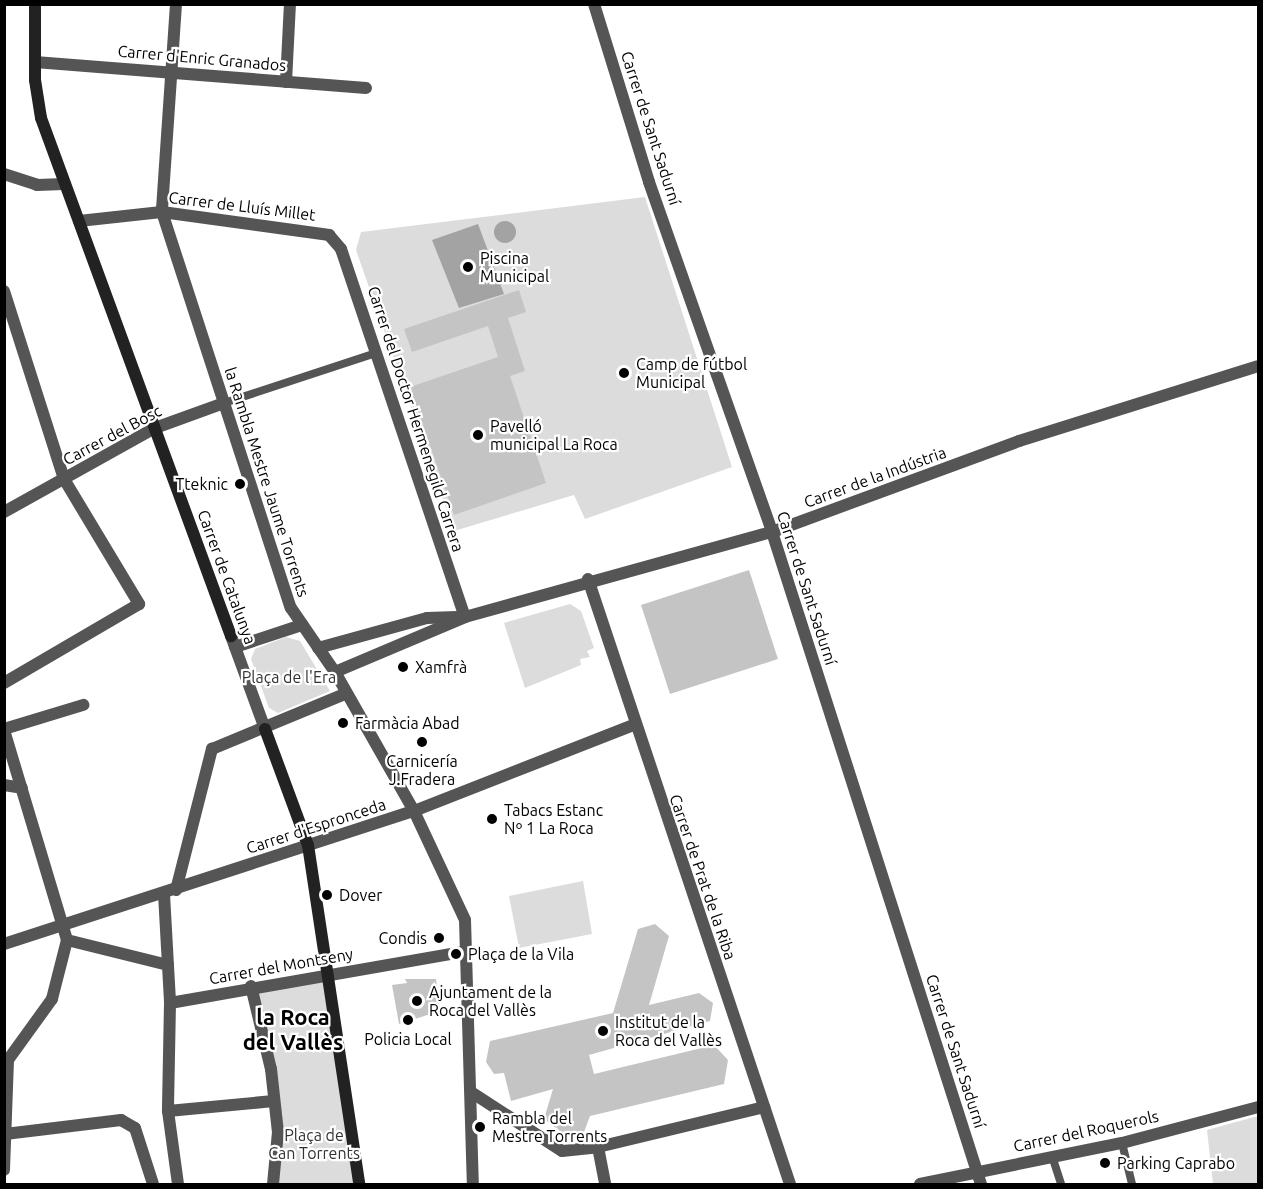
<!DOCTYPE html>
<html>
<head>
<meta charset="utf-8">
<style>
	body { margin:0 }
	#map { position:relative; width:1263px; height:1189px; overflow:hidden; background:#fff; font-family:Ubuntu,sans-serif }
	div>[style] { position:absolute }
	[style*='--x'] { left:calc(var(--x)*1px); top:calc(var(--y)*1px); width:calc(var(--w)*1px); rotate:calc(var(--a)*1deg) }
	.green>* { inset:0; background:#dcdcdc }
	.water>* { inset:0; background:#a3a3a3 }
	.round { border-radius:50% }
	.building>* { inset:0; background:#c4c4c4 }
	.lane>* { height:8px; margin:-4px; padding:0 4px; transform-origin:4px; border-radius:4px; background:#555 }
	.street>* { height:12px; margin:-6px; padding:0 6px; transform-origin:6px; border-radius:6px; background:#555 }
	.secondary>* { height:12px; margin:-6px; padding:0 6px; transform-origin:6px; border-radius:6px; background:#222 }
	.dots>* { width:16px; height:16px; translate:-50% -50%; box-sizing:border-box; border:3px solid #fff; border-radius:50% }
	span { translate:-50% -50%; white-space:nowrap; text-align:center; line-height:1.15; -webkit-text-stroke:4.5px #fff; paint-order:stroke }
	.street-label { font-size:16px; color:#000 }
	.poi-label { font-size:16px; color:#000 }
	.left { translate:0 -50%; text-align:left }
	.right { translate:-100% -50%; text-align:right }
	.park-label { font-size:16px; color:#333 }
	.district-label { font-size:22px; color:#000; font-weight:700 }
	.frame { position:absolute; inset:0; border:6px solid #000; pointer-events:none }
</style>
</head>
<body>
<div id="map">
	<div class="green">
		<div style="clip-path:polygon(645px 197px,732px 467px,585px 519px,574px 495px,454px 531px,356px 250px,361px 232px)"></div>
		<div style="clip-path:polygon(570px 604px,581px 611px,594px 648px,587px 651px,590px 657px,580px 659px,581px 665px,525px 688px,504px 623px)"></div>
		<div style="clip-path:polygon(286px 637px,300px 641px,330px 691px,278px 713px,269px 708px,251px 659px,255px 649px)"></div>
		<div style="clip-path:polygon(583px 881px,592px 934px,519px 948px,509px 896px)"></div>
		<div style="clip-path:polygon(326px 978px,356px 1184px,273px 1184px,278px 1132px,256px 988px)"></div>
		<div style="clip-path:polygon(1258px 1116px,1258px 1184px,1213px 1184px,1207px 1130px)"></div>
	</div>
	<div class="water">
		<div class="round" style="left:494px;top:221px;width:22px;height:22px"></div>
		<div style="clip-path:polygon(478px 224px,504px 294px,459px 308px,432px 240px)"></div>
	</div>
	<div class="building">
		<div style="clip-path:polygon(519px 290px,526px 312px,508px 318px,525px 371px,510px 376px,546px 483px,454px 515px,410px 387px,498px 357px,488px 326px,412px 352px,404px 329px)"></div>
		<div style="clip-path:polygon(749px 570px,778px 659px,670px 694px,641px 605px)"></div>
		<div style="clip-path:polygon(655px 924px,669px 936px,649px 1005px,699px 993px,713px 1003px,710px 1021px,589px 1055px,594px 1074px,714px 1045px,728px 1060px,724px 1084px,590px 1116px,584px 1132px,564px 1134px,544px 1119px,553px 1089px,511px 1101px,504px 1073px,494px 1074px,486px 1062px,490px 1041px,613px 1013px,638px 929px)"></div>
		<div style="clip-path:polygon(405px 979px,436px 979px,440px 1011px,399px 1024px,392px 985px,407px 983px)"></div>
	</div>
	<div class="lane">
		<div style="--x:224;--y:403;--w:160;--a:-18.2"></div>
		<div style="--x:1122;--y:1143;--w:42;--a:76.3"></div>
		<div style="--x:1052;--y:1156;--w:29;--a:72"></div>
	</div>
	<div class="street">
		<div style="--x:176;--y:4;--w:208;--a:93.9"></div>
		<div style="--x:162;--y:212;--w:416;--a:72"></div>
		<div style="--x:291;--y:608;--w:78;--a:55.5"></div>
		<div style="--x:335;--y:672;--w:160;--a:60.4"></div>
		<div style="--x:414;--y:811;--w:120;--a:64.9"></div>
		<div style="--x:465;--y:920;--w:264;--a:88.3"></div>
		<div style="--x:594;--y:4;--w:186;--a:72.8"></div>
		<div style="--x:649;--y:182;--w:371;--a:70.6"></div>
		<div style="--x:772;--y:532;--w:685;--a:72.23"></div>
		<div style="--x:35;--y:62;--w:332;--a:4.5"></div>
		<div style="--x:286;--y:82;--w:78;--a:-87.1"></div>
		<div style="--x:4;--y:174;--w:35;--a:18"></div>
		<div style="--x:37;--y:185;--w:27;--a:-2"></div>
		<div style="--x:79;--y:221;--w:83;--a:-6.2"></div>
		<div style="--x:162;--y:212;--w:169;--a:7.8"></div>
		<div style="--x:329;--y:235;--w:18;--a:49"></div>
		<div style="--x:341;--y:249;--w:388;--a:71.4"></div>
		<div style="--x:4;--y:291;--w:197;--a:72.3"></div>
		<div style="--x:64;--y:479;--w:146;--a:59"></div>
		<div style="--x:139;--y:604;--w:156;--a:149.7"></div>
		<div style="--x:4;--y:512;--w:173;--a:-29.1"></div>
		<div style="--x:155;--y:428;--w:73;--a:-19.9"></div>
		<div style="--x:588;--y:579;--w:638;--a:71.54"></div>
		<div style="--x:231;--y:636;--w:99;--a:69.9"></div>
		<div style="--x:235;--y:647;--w:71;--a:-18.2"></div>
		<div style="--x:318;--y:648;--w:113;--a:-15.4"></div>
		<div style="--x:427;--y:618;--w:30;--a:-2"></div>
		<div style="--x:335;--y:672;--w:141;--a:-22.9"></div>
		<div style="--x:465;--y:617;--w:319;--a:-15.5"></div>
		<div style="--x:772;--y:532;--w:263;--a:-20.2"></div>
		<div style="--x:1019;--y:441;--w:250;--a:-17.4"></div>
		<div style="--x:4;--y:729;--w:83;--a:-16.9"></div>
		<div style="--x:4;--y:730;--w:219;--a:73.3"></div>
		<div style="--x:67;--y:940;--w:61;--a:104.3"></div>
		<div style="--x:52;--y:999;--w:75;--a:125.8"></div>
		<div style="--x:8;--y:1060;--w:110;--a:92.1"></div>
		<div style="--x:4;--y:785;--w:18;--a:9"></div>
		<div style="--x:176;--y:890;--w:146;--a:-75.7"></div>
		<div style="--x:212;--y:749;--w:144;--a:-22.5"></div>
		<div style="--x:164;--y:894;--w:109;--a:86.8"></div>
		<div style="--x:170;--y:1003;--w:108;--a:91.1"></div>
		<div style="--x:168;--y:1111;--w:74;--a:82.2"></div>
		<div style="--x:67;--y:940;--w:104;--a:13.9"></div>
		<div style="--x:4;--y:944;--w:431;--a:-18"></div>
		<div style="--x:414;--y:811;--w:236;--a:-21.4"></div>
		<div style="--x:251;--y:986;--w:85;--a:76.5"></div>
		<div style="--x:271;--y:1069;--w:63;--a:83.7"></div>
		<div style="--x:278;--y:1132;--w:52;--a:95.5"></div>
		<div style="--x:170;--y:1003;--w:303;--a:-9.9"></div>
		<div style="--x:471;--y:1092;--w:108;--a:33"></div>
		<div style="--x:562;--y:1151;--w:36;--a:-6"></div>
		<div style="--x:598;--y:1147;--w:171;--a:-13.5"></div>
		<div style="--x:168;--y:1111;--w:106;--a:-5.4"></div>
		<div style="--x:5;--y:1134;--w:117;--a:-6.9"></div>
		<div style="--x:121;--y:1120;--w:16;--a:30"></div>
		<div style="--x:135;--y:1128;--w:59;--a:72.2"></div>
		<div style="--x:598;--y:1147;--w:38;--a:79"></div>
		<div style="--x:920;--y:1184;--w:206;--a:-11.5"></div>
		<div style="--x:1122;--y:1143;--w:141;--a:-14.8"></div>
	</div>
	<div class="secondary">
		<div style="--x:35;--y:4;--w:76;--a:90"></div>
		<div style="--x:35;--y:80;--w:38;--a:81"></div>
		<div style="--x:41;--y:118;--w:552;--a:69.86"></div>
		<div style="--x:265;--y:729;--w:124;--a:69.7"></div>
		<div style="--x:308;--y:845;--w:343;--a:81.4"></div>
	</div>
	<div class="dots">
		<div style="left:468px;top:267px;background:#000"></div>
		<div style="left:624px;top:373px;background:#000"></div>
		<div style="left:478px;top:435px;background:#000"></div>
		<div style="left:240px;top:484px;background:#000"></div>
		<div style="left:403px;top:667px;background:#000"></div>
		<div style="left:343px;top:723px;background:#000"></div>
		<div style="left:422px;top:742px;background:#000"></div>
		<div style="left:492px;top:819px;background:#000"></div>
		<div style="left:327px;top:895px;background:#000"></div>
		<div style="left:439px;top:938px;background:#000"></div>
		<div style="left:456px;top:954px;background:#000"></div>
		<div style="left:417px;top:1001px;background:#000"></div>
		<div style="left:408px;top:1020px;background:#000"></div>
		<div style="left:603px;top:1031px;background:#000"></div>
		<div style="left:480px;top:1127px;background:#000"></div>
		<div style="left:1105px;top:1163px;background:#000"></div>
	</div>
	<div class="street-label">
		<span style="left:202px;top:58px;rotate:5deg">Carrer d'Enric Granados</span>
		<span style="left:651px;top:128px;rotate:72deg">Carrer de Sant Sadurní</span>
		<span style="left:242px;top:206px;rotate:7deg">Carrer de Lluís Millet</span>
		<span style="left:416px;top:419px;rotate:72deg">Carrer del Doctor Hermenegild Carrera</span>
		<span style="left:112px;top:435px;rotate:-28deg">Carrer del Bosc</span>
		<span style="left:875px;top:477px;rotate:-20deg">Carrer de la Indústria</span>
		<span style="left:267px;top:482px;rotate:72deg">la Rambla Mestre Jaume Torrents</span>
		<span style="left:227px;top:577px;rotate:70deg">Carrer de Catalunya</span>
		<span style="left:807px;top:588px;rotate:72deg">Carrer de Sant Sadurní</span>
		<span style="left:316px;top:826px;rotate:-18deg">Carrer d'Espronceda</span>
		<span style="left:703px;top:877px;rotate:71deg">Carrer de Prat de la Riba</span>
		<span style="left:281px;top:966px;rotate:-10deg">Carrer del Montseny</span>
		<span style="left:956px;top:1051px;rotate:72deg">Carrer de Sant Sadurní</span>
		<span style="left:1086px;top:1131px;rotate:-12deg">Carrer del Roquerols</span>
	</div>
	<div class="poi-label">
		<span class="left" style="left:480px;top:267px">Piscina<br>Municipal</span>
		<span class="left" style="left:636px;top:373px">Camp de fútbol<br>Municipal</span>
		<span class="left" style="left:490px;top:435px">Pavelló<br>municipal La Roca</span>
		<span class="right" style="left:228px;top:484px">Tteknic</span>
		<span class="left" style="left:415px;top:667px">Xamfrà</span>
		<span class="left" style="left:355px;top:723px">Farmàcia Abad</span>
		<span style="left:422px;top:770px">Carnicería<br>J.Fradera</span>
		<span class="left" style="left:504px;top:819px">Tabacs Estanc<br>Nº 1 La Roca</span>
		<span class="left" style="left:339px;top:895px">Dover</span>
		<span class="right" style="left:427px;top:938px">Condis</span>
		<span class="left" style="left:468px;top:954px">Plaça de la Vila</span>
		<span class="left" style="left:429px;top:1001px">Ajuntament de la<br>Roca del Vallès</span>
		<span class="left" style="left:615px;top:1031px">Institut de la<br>Roca del Vallès</span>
		<span style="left:408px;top:1039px">Policia Local</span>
		<span class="left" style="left:492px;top:1127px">Rambla del<br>Mestre Torrents</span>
		<span class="left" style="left:1117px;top:1163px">Parking Caprabo</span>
	</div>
	<div class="park-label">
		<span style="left:289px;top:677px">Plaça de l'Era</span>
		<span style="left:314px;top:1144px">Plaça de<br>Can Torrents</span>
	</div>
	<div class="district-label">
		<span style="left:293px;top:1029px">la Roca<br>del Vallès</span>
	</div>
	<div class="frame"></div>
</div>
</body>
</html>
